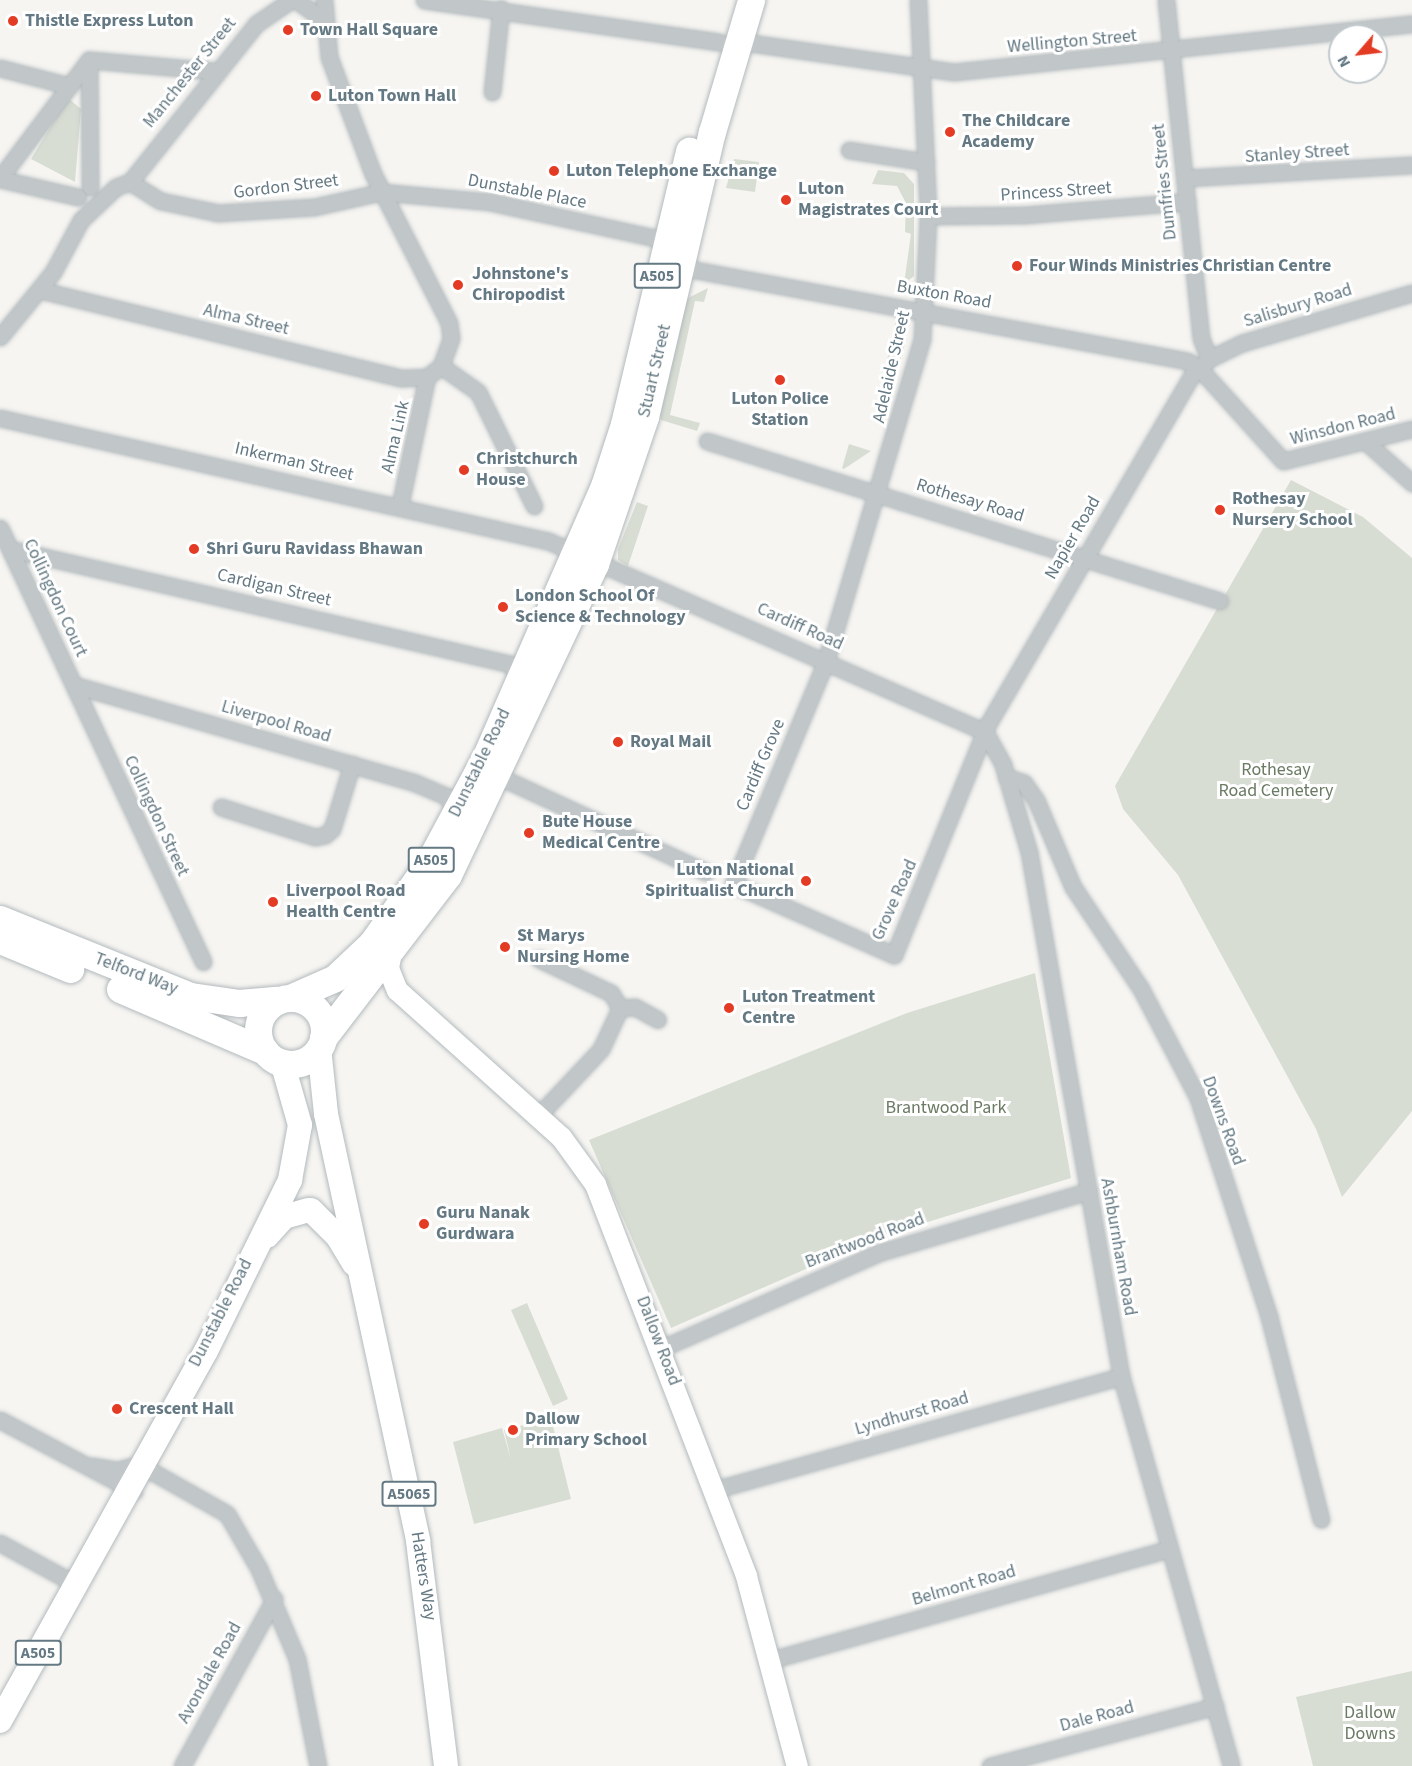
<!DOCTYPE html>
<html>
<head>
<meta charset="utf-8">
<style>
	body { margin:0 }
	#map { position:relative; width:1412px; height:1766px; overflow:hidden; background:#f6f5f2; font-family:"Source Sans 3",sans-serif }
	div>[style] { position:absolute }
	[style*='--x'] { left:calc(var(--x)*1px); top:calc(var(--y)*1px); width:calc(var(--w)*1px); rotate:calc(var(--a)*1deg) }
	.green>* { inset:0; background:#d8ddd3 }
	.roads { filter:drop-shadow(0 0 2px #b3babd) drop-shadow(0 0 2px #b3babd) }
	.street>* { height:15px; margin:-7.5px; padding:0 7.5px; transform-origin:7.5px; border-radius:7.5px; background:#c1c6c8 }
	.secondary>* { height:21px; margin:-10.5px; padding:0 10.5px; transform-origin:10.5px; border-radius:10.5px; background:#fff }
	.primary>* { height:24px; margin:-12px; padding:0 12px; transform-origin:12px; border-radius:12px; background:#fff }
	.highway>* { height:27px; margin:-13.5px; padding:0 13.5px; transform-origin:13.5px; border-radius:13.5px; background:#fff }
	.highway>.ring { margin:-13.5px; padding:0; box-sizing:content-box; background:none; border:27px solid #fff; border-radius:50% }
	.dots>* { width:16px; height:16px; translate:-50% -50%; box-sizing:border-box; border:3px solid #fff; border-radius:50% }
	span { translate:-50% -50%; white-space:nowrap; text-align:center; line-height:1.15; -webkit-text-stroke:6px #fff; paint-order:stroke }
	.shield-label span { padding:2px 4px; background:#fff; border:2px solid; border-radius:4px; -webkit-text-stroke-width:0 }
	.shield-label { font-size:16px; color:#647983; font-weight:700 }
	.poi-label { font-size:18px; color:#647983; font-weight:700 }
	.left { translate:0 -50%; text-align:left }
	.right { translate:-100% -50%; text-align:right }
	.street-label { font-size:18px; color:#647983 }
	.park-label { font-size:18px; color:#6a7a63 }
	.north { position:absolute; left:1328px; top:24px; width:60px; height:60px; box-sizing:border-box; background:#fff; border:2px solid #c1c9cd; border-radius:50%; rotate:242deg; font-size:16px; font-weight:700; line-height:24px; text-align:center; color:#647983 }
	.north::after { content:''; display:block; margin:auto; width:21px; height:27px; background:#e43b24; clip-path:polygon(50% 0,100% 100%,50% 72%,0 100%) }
</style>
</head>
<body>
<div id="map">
	<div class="green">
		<div style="clip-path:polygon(68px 98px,81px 109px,75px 182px,31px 159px)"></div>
		<div style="clip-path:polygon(734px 159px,759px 162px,755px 192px,726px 188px)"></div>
		<div style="clip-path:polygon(878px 170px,904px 173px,914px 184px,914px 276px,904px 284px,911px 234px,905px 232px,906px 203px,897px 186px,872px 184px)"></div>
		<div style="clip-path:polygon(708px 288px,704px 302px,695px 301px,670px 415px,700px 423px,697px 431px,661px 420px,659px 410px,686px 299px)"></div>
		<div style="clip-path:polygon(896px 320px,907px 338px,893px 381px,883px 378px)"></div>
		<div style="clip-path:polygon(849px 444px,871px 451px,844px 469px,842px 468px)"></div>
		<div style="clip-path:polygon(1291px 480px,1363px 517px,1412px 558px,1412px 1111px,1342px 1197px,1316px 1129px,1178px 875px,1123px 809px,1115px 786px)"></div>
		<div style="clip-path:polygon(637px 502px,648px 506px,628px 566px,618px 560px,618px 549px)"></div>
		<div style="clip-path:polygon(1035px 973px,1071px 1178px,879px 1237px,671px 1328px,589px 1140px,907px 1013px)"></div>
		<div style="clip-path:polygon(527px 1303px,568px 1399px,553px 1406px,511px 1310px)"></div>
		<div style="clip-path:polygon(551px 1418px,571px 1499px,474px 1524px,453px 1442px,502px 1428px,511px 1460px,504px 1430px)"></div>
		<div style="clip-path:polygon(1412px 1671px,1412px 1766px,1313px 1766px,1296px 1697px)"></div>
	</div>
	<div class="roads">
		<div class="street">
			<div style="--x:296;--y:0;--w:32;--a:36"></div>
			<div style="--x:424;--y:0;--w:298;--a:8.1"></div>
			<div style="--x:918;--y:0;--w:216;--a:87.3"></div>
			<div style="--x:928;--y:216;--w:123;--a:92.8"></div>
			<div style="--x:922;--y:339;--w:336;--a:106.6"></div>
			<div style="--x:826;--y:661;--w:242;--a:112.6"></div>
			<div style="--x:733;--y:884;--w:176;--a:23.8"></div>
			<div style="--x:894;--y:955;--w:249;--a:-67.9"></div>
			<div style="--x:988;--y:724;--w:406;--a:-59.7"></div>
			<div style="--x:1193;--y:373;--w:21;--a:-41"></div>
			<div style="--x:1209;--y:359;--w:37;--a:-26"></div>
			<div style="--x:1242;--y:343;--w:177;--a:-16.4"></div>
			<div style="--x:1166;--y:0;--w:340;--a:84.1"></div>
			<div style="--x:1201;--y:338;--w:22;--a:69"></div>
			<div style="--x:736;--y:41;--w:220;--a:8.1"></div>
			<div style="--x:954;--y:72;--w:461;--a:-6"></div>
			<div style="--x:89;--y:60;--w:127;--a:5"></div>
			<div style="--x:89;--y:60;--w:127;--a:89.5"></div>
			<div style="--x:0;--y:68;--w:72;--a:14.4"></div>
			<div style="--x:492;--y:92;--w:84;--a:-83.9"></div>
			<div style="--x:849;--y:150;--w:78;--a:8.9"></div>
			<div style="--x:0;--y:178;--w:148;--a:-53"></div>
			<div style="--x:1185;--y:178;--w:227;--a:-3.3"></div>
			<div style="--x:0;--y:179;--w:80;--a:13"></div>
			<div style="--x:130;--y:182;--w:36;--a:32"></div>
			<div style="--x:161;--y:201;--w:58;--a:11.9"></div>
			<div style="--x:218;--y:213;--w:96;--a:-3.6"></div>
			<div style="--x:314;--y:207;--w:69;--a:-12.6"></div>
			<div style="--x:381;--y:192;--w:109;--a:5.2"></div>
			<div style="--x:490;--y:202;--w:179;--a:12.3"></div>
			<div style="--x:130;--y:182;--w:202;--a:-51.4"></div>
			<div style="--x:256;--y:24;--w:42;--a:-34.4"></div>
			<div style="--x:928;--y:216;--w:96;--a:-0.6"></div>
			<div style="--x:1024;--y:215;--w:164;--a:-4.6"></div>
			<div style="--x:679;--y:267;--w:517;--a:10.48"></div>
			<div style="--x:1187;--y:361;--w:14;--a:30"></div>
			<div style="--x:1199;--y:368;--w:125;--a:47.9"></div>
			<div style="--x:1283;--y:461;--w:133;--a:-13.9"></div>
			<div style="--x:40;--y:290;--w:373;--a:13.7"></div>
			<div style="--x:402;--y:378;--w:25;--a:-2"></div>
			<div style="--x:427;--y:377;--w:18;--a:-38"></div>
			<div style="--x:441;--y:366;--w:30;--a:-70"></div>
			<div style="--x:451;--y:338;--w:15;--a:-98"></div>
			<div style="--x:449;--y:323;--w:167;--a:-117"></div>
			<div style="--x:373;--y:174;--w:125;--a:-110.6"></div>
			<div style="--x:329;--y:57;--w:57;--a:-95"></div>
			<div style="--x:0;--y:337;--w:84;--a:-50.8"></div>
			<div style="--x:53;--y:272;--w:59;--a:-61.7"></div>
			<div style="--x:81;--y:220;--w:48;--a:-43.3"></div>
			<div style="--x:116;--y:187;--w:15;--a:-20"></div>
			<div style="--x:441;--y:366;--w:45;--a:35.1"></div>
			<div style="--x:478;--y:392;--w:127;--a:63.8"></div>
			<div style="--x:0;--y:418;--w:562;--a:12.65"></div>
			<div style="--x:548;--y:541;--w:477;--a:23.6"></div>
			<div style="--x:985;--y:732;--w:38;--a:61"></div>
			<div style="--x:1003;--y:765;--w:91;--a:73.4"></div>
			<div style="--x:1029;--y:852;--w:532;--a:80.04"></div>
			<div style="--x:1121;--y:1376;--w:405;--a:74.2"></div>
			<div style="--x:707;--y:441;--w:537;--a:17.32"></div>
			<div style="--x:1366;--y:442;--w:62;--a:41.7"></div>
			<div style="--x:400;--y:505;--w:131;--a:-78.1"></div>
			<div style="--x:0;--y:528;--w:479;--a:64.9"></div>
			<div style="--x:10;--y:549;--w:513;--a:12.95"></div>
			<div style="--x:510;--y:664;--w:17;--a:59"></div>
			<div style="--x:74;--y:685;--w:353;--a:16"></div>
			<div style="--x:413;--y:782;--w:36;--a:23"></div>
			<div style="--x:446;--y:796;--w:21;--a:59"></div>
			<div style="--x:498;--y:776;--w:229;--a:24.8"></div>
			<div style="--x:1006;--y:777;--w:19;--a:18"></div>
			<div style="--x:1024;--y:783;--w:21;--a:55"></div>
			<div style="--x:1036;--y:800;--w:95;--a:67"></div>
			<div style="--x:1073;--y:887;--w:123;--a:56.3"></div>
			<div style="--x:1141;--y:989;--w:123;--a:62.4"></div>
			<div style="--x:1198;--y:1098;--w:230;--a:72"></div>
			<div style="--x:1269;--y:1317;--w:209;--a:75.6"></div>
			<div style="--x:221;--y:807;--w:99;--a:17.7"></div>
			<div style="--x:315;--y:837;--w:10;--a:-11"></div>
			<div style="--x:325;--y:835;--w:9;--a:-41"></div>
			<div style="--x:332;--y:829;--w:68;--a:-72.9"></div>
			<div style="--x:539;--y:959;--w:80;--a:25.3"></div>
			<div style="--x:611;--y:993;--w:17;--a:59"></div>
			<div style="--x:537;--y:1117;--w:93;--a:-46.7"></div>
			<div style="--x:601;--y:1049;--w:45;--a:-65.1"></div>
			<div style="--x:620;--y:1008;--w:15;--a:-4"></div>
			<div style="--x:635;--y:1007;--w:26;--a:29"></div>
			<div style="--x:662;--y:1348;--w:236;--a:-23.7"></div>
			<div style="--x:878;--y:1253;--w:220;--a:-16.4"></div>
			<div style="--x:0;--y:1420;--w:152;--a:27.9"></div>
			<div style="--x:92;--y:1466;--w:26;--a:9"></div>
			<div style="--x:118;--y:1470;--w:22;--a:-16"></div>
			<div style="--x:151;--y:1471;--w:87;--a:29.5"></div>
			<div style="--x:227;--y:1514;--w:64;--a:59.8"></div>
			<div style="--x:259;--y:1569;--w:98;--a:67.1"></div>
			<div style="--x:297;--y:1659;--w:109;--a:78.9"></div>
			<div style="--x:714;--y:1490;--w:423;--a:-15.6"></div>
			<div style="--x:0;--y:1543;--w:88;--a:28.6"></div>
			<div style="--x:771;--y:1660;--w:412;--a:-15.6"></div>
			<div style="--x:182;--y:1766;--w:191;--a:-61.1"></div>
			<div style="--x:990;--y:1766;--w:233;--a:-14.9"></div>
		</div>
		<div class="secondary">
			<div style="--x:391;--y:952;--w:16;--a:101"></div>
			<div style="--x:388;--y:968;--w:24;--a:68"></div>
			<div style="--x:397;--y:990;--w:220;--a:41.9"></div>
			<div style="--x:561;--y:1137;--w:58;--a:54.1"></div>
			<div style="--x:595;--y:1184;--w:420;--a:68.9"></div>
			<div style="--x:746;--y:1576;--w:197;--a:75"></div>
		</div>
		<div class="primary">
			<div style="--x:319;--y:1048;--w:66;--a:83.9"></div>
			<div style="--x:326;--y:1114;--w:437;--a:77.8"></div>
			<div style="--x:418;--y:1541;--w:227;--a:82.9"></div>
			<div style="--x:311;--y:1210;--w:38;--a:45"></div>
			<div style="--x:338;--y:1237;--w:31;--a:59"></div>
			<div style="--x:267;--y:1236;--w:25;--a:-48"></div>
			<div style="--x:284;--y:1217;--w:25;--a:-16"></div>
			<div style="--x:0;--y:1721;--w:423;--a:-60.9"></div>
			<div style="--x:206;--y:1351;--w:191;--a:-63.8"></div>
			<div style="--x:290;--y:1180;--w:56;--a:-79.7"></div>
			<div style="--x:300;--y:1125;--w:66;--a:-105.9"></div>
		</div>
		<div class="highway">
			<div style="--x:0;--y:919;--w:206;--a:22"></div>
			<div style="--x:191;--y:996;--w:49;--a:8.3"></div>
			<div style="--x:239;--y:1003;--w:38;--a:-5"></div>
			<div style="--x:0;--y:940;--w:76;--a:22.5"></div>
			<div style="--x:120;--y:989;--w:158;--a:23.2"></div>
			<div style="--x:292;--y:997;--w:47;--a:-23.8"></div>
			<div style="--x:335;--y:978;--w:51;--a:-43.4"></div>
			<div style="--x:372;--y:943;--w:97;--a:-54.7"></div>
			<div style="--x:428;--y:864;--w:123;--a:-61.8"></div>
			<div style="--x:486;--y:756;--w:295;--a:-66.4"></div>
			<div style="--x:604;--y:486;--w:65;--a:-72.1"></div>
			<div style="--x:624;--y:424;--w:281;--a:-76.6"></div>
			<div class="ring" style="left:258px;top:998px;width:39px;height:39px"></div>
			<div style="--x:323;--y:1038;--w:205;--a:-52.5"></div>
			<div style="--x:448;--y:875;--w:344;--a:-64.7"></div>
			<div style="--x:595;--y:564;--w:155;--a:-71.2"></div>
			<div style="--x:645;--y:417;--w:293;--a:-76.8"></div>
			<div style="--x:712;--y:132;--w:138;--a:-73.5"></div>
		</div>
	</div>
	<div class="dots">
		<div style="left:13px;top:21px;background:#e43b24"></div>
		<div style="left:288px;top:30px;background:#e43b24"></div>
		<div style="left:316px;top:96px;background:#e43b24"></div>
		<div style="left:950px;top:132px;background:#e43b24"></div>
		<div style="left:554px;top:171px;background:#e43b24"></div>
		<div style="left:786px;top:200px;background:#e43b24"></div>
		<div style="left:1017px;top:266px;background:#e43b24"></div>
		<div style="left:458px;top:285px;background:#e43b24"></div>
		<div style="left:780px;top:380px;background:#e43b24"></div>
		<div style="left:464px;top:470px;background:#e43b24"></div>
		<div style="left:1220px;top:510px;background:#e43b24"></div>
		<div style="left:194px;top:549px;background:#e43b24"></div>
		<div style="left:503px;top:607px;background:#e43b24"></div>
		<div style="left:618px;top:742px;background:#e43b24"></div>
		<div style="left:529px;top:833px;background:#e43b24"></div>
		<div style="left:806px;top:881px;background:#e43b24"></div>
		<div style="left:273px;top:902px;background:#e43b24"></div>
		<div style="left:505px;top:947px;background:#e43b24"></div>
		<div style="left:729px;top:1008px;background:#e43b24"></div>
		<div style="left:424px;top:1224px;background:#e43b24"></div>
		<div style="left:117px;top:1409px;background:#e43b24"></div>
		<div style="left:513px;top:1430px;background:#e43b24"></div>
	</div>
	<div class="shield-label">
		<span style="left:657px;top:276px">A505</span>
		<span style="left:431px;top:860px">A505</span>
		<span style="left:409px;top:1494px">A5065</span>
		<span style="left:38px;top:1653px">A505</span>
	</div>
	<div class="poi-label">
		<span class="left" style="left:25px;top:21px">Thistle Express Luton</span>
		<span class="left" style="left:300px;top:30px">Town Hall Square</span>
		<span class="left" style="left:328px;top:96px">Luton Town Hall</span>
		<span class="left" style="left:962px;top:132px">The Childcare<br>Academy</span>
		<span class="left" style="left:566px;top:171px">Luton Telephone Exchange</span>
		<span class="left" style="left:798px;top:200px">Luton<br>Magistrates Court</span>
		<span class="left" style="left:1029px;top:266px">Four Winds Ministries Christian Centre</span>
		<span class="left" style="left:472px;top:285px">Johnstone's<br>Chiropodist</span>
		<span style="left:780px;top:410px">Luton Police<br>Station</span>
		<span class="left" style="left:476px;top:470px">Christchurch<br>House</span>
		<span class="left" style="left:1232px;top:510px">Rothesay<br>Nursery School</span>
		<span class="left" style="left:206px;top:549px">Shri Guru Ravidass Bhawan</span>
		<span class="left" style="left:515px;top:607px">London School Of<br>Science &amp; Technology</span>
		<span class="left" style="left:630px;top:742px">Royal Mail</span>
		<span class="left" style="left:542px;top:833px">Bute House<br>Medical Centre</span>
		<span class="right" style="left:794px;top:881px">Luton National<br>Spiritualist Church</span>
		<span class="left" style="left:286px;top:902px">Liverpool Road<br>Health Centre</span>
		<span class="left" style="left:517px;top:947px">St Marys<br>Nursing Home</span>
		<span class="left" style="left:742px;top:1008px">Luton Treatment<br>Centre</span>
		<span class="left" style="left:436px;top:1224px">Guru Nanak<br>Gurdwara</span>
		<span class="left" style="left:129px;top:1409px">Crescent Hall</span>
		<span class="left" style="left:525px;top:1430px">Dallow<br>Primary School</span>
	</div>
	<div class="street-label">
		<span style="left:1072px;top:42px;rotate:-5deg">Wellington Street</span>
		<span style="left:190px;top:73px;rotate:-51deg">Manchester Street</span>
		<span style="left:1297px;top:154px;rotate:-4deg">Stanley Street</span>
		<span style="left:1165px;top:182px;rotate:-96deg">Dumfries Street</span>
		<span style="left:286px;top:187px;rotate:-7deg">Gordon Street</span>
		<span style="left:527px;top:192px;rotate:11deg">Dunstable Place</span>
		<span style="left:1056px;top:192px;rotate:-4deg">Princess Street</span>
		<span style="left:944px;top:295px;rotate:10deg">Buxton Road</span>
		<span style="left:1298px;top:306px;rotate:-17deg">Salisbury Road</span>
		<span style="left:246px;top:320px;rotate:13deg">Alma Street</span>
		<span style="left:892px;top:367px;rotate:-77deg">Adelaide Street</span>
		<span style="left:655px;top:371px;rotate:-77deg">Stuart Street</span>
		<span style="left:1343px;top:427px;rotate:-14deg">Winsdon Road</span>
		<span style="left:396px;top:437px;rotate:-77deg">Alma Link</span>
		<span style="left:294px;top:462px;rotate:13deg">Inkerman Street</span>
		<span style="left:970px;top:501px;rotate:17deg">Rothesay Road</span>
		<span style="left:1073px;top:538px;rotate:-60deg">Napier Road</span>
		<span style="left:274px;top:588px;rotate:13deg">Cardigan Street</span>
		<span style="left:55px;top:598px;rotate:65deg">Collingdon Court</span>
		<span style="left:800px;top:627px;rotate:24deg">Cardiff Road</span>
		<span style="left:276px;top:722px;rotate:16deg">Liverpool Road</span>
		<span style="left:480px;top:763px;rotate:-64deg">Dunstable Road</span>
		<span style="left:761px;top:765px;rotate:-67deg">Cardiff Grove</span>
		<span style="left:156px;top:816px;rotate:65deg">Collingdon Street</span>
		<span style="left:895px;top:900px;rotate:-66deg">Grove Road</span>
		<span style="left:136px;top:974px;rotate:21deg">Telford Way</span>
		<span style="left:1223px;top:1121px;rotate:70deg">Downs Road</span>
		<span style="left:865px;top:1241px;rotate:-21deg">Brantwood Road</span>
		<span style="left:1118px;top:1247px;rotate:80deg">Ashburnham Road</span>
		<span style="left:221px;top:1313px;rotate:-63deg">Dunstable Road</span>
		<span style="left:658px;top:1341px;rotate:69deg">Dallow Road</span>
		<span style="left:912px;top:1414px;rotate:-16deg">Lyndhurst Road</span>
		<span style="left:423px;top:1576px;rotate:81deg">Hatters Way</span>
		<span style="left:964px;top:1586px;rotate:-16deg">Belmont Road</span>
		<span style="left:210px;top:1673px;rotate:-61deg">Avondale Road</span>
		<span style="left:1097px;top:1717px;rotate:-15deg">Dale Road</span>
	</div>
	<div class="park-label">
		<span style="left:1276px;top:781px">Rothesay<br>Road Cemetery</span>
		<span style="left:946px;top:1108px">Brantwood Park</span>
		<span style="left:1370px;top:1724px">Dallow<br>Downs</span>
	</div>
	<div class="north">N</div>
</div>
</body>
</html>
